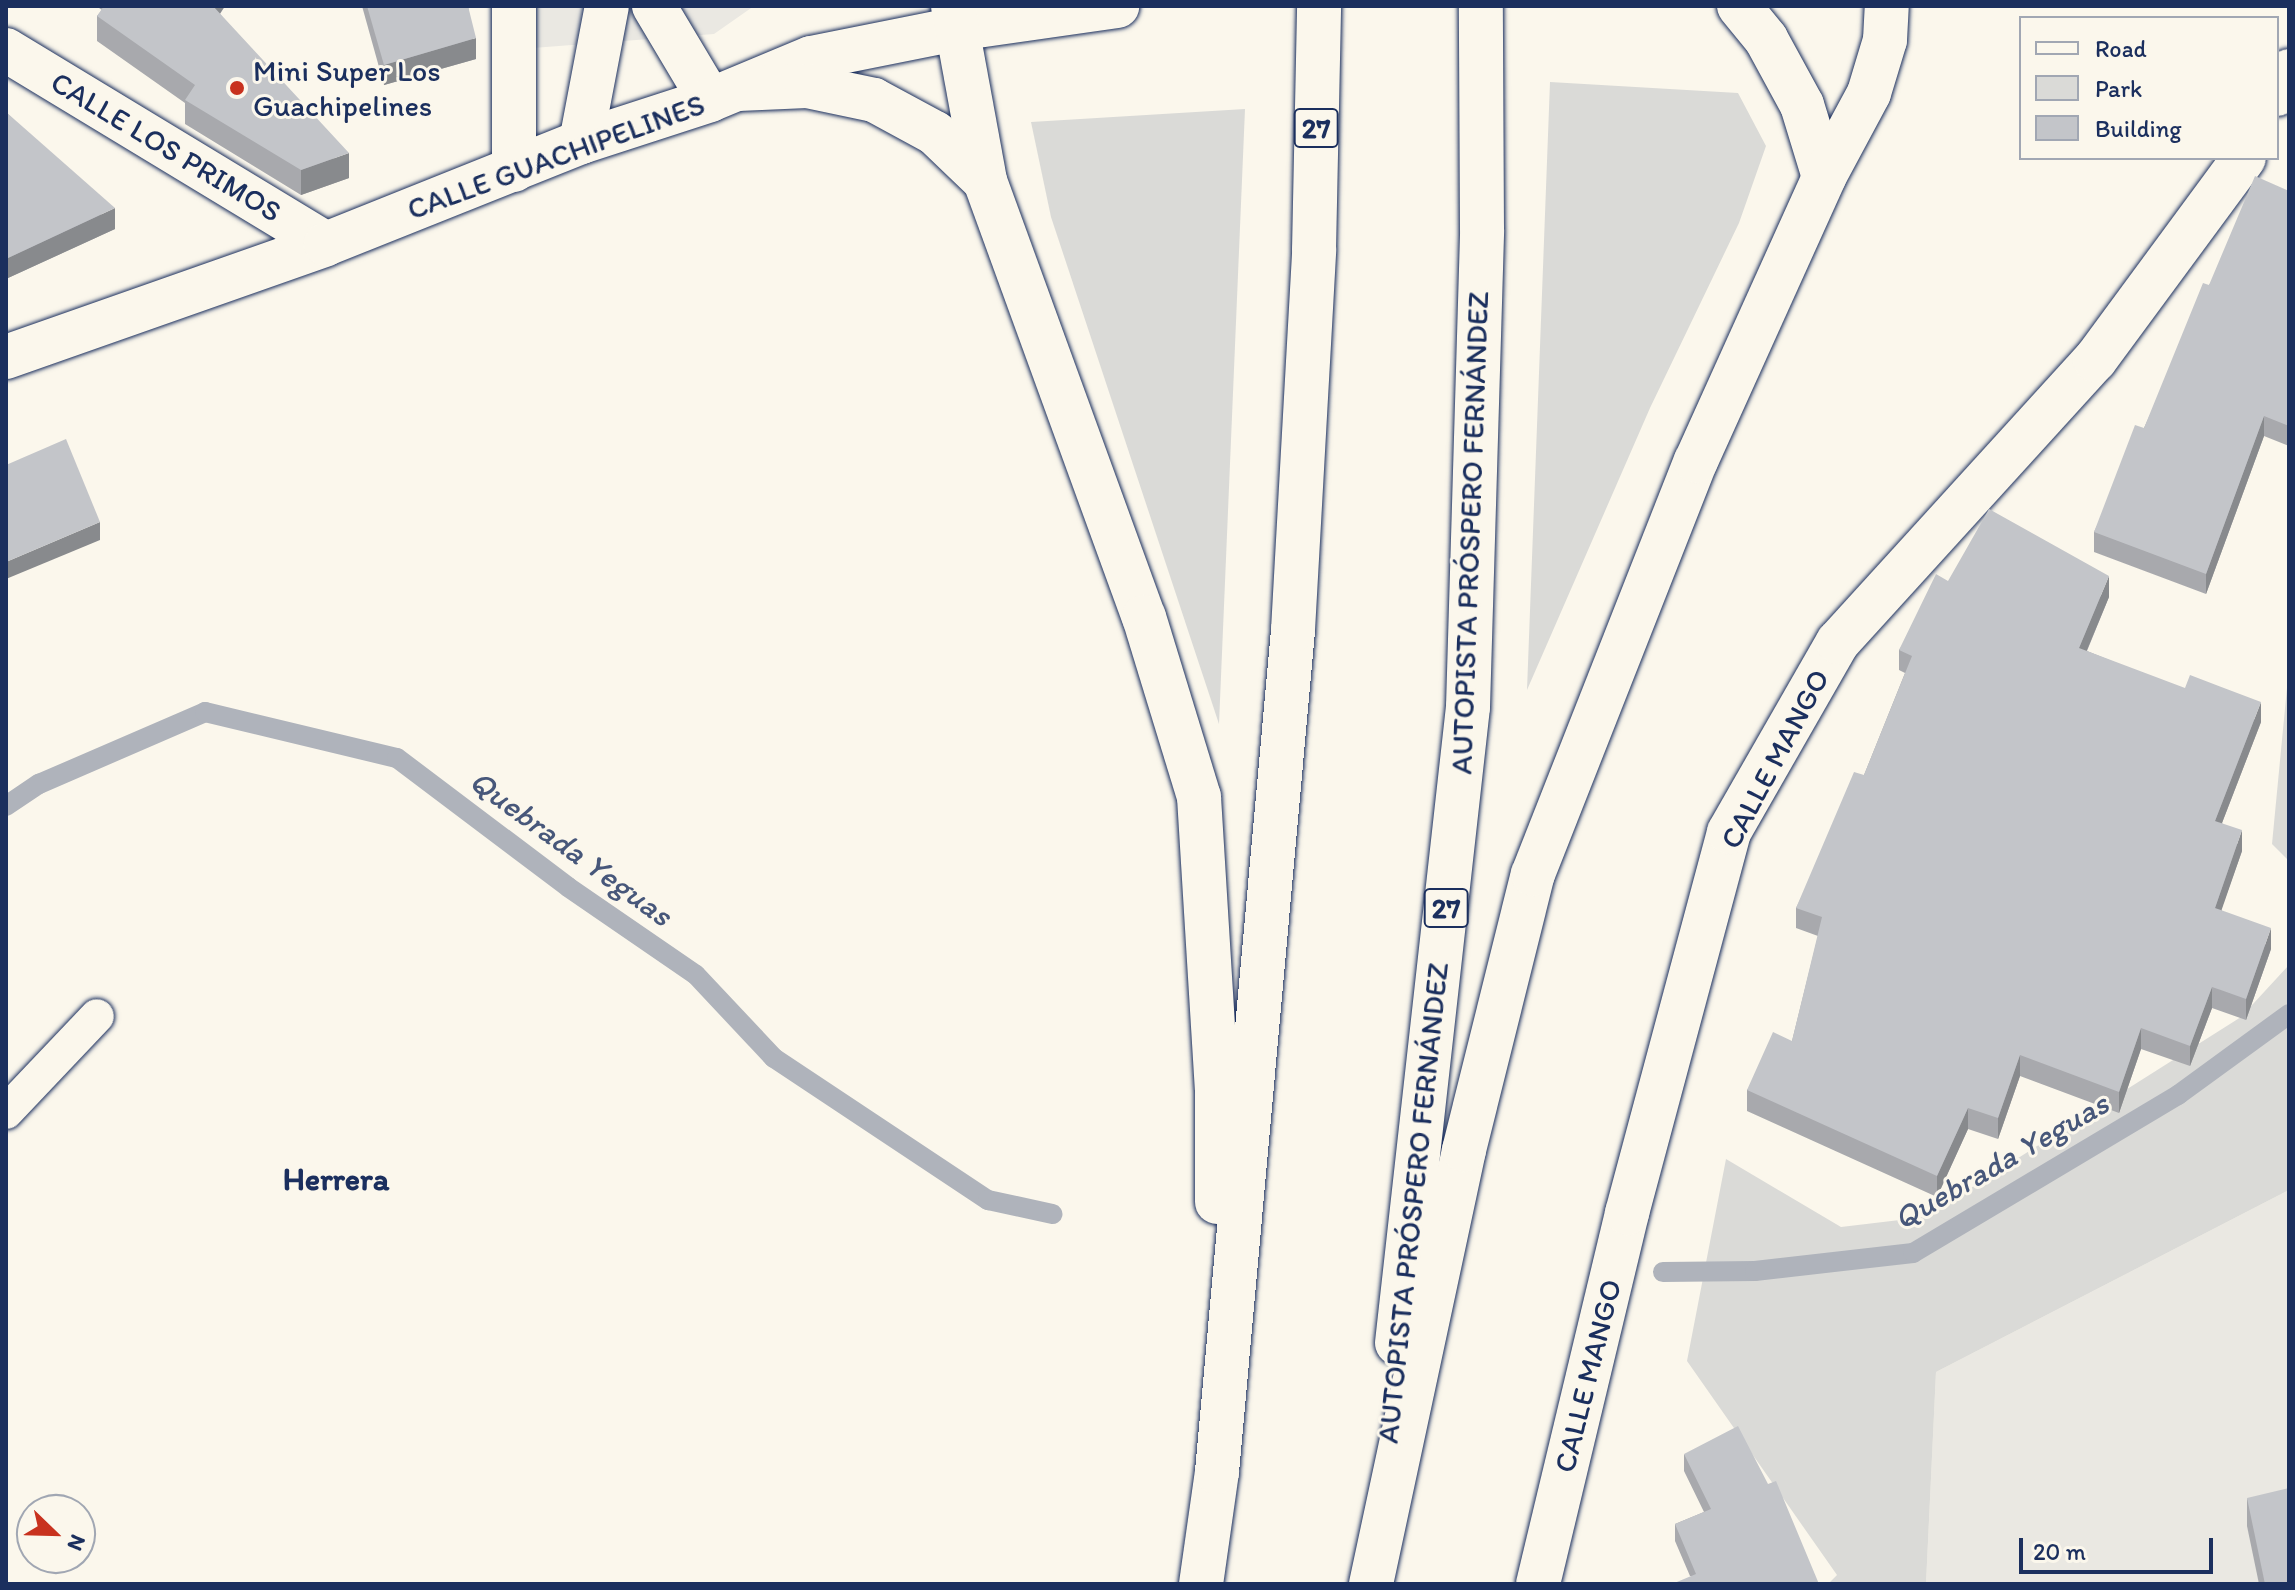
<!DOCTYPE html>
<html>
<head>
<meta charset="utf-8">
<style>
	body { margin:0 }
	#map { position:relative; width:2295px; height:1590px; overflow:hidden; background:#fbf7ec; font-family:Itim,sans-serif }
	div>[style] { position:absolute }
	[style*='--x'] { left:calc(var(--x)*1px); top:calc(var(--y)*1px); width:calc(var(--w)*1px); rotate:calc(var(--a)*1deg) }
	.built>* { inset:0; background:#eae8e2 }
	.green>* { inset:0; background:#dadad7 }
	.stream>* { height:20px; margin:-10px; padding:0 10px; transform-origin:10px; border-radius:10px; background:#afb3bb }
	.roads { filter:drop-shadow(0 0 2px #1b2f5e) drop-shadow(0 0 2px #1b2f5e) }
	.lane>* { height:34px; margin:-17px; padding:0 17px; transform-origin:17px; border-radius:17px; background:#fbf7ec }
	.street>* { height:44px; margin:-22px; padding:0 22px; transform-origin:22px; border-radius:22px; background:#fbf7ec }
	.secondary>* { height:44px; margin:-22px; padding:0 22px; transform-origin:22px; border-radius:22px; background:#fbf7ec }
	.highway>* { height:44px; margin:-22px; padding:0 22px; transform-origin:22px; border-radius:22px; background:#fbf7ec }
	.wall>* { inset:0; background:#a8a9ad }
	.shaded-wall>* { inset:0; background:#888a8d }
	.building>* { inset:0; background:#c3c5c9 }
	.dots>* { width:22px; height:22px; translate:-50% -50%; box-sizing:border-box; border:4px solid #fbf7ec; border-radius:50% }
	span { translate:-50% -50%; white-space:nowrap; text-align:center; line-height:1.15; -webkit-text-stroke:6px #fbf7ec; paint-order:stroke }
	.shield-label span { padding:2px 6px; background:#fbf7ec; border:2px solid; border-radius:6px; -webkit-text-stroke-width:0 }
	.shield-label { font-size:28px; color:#1b2f5e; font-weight:700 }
	.poi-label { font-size:30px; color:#1b2f5e }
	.left { translate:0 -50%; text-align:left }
	.street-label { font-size:30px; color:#1b2f5e }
	.water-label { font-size:32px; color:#47577a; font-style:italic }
	.neighbourhood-label { font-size:32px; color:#1b2f5e; font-weight:700 }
	.frame { position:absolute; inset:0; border:8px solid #1b2f5e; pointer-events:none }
	.legend { position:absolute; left:2019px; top:16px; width:260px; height:144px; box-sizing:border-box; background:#fbf7ec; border:2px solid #a1a7b3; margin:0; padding:10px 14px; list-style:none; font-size:24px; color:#1b2f5e }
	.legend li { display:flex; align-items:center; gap:16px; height:40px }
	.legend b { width:40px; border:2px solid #a1a7b3 }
	.north { position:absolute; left:16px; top:1494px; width:80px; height:80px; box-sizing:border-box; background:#fbf7ec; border:2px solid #a1a7b3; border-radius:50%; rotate:113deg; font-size:22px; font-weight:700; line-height:32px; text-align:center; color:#1b2f5e }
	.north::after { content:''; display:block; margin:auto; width:28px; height:36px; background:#c8321e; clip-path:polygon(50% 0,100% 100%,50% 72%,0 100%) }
	.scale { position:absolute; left:2019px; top:1538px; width:194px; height:36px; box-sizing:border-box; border:4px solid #1b2f5e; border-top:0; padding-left:10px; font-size:24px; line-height:28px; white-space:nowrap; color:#1b2f5e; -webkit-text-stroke:6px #fbf7ec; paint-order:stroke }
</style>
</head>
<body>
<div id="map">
	<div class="built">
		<div style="clip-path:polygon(536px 6px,754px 6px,714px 34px,533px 48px)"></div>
		<div style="clip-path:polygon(2289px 1190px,2289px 1584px,1926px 1584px,1936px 1372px)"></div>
	</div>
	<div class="green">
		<div style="clip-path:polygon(1550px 82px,1738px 93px,1766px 146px,1739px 223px,1650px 408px,1527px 690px)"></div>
		<div style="clip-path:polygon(1245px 109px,1219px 724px,1051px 217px,1031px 122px)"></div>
		<div style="clip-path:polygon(2289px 667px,2289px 861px,2272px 844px)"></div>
		<div style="clip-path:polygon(2289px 965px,2289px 1190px,1936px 1372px,1926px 1584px,1828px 1584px,1837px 1575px,1687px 1361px,1726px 1159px,1841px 1227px,1925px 1217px,2241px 1017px)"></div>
	</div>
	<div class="stream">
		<div style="--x:6;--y:806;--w:40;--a:-34"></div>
		<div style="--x:39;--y:784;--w:181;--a:-23.4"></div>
		<div style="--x:205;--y:712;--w:197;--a:13.5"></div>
		<div style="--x:397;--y:758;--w:214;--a:37"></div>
		<div style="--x:568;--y:887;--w:155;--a:34.5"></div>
		<div style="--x:696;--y:975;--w:114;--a:46.8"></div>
		<div style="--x:774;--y:1058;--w:257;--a:33.6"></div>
		<div style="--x:988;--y:1200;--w:66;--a:12.3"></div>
		<div style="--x:1663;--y:1272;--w:92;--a:-0.6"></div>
		<div style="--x:1755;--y:1271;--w:159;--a:-6.5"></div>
		<div style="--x:1913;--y:1253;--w:309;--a:-30.8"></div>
		<div style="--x:2178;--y:1095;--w:137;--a:-36.1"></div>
	</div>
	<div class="roads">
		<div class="lane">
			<div style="--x:6;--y:1112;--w:132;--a:-46.5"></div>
		</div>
		<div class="street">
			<div style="--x:654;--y:6;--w:109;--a:59.2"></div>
			<div style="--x:6;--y:50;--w:374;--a:31.2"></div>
			<div style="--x:2277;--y:94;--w:26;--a:-62"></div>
			<div style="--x:581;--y:142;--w:138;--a:-79.2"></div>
			<div style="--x:514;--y:170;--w:164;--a:-90"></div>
			<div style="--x:1538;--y:1584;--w:382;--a:-76.5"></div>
			<div style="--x:1627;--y:1213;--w:394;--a:-75"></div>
			<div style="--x:1729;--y:832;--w:219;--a:-60.2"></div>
			<div style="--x:1838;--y:642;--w:382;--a:-47.7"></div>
			<div style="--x:2095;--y:360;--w:251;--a:-53.6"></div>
		</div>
		<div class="secondary">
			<div style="--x:6;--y:357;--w:339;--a:-19.4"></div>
			<div style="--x:326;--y:244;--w:275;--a:-21.8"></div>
			<div style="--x:581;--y:142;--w:136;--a:-18"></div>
			<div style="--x:710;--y:100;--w:109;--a:-22.6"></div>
			<div style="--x:811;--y:58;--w:148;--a:-11.3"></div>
			<div style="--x:956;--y:29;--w:163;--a:-8.1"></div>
		</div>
		<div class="highway">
			<div style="--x:953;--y:6;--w:178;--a:79.6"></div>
			<div style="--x:985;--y:181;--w:464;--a:70"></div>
			<div style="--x:1144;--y:617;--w:188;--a:73"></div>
			<div style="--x:1199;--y:797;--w:292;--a:86.5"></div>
			<div style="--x:1217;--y:1088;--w:114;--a:90"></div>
			<div style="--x:1100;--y:6;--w:1;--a:45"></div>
			<div style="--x:1739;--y:6;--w:43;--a:50.7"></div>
			<div style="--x:1766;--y:39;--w:75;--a:61.4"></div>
			<div style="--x:1802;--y:105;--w:75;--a:73"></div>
			<div style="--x:738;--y:89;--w:69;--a:-2.5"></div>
			<div style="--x:807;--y:86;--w:68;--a:11.8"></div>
			<div style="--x:874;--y:100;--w:69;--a:28.4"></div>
			<div style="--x:935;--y:133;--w:69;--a:43.8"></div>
			<div style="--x:1397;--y:1343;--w:640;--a:-83.63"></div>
			<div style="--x:1468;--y:707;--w:477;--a:-88.3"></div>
			<div style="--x:1482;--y:230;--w:224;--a:-90.3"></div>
			<div style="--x:1201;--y:1584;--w:113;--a:-81.9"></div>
			<div style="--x:1217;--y:1472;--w:845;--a:-84.84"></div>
			<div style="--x:1293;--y:630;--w:381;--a:-86.8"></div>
			<div style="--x:1314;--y:250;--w:244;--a:-88.8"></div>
			<div style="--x:1371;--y:1584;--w:444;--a:-77.9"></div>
			<div style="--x:1464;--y:1150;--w:284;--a:-76"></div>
			<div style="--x:1533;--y:874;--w:444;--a:-68.5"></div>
			<div style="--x:1696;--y:461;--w:312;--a:-65.7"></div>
			<div style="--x:1824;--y:177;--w:95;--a:-61.8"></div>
			<div style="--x:1869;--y:93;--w:55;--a:-73.2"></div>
			<div style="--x:1885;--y:40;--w:34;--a:-87"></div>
		</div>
	</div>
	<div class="wall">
		<div style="clip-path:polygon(96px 6px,225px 6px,220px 14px,349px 178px,301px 195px,185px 124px,185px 103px,97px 41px,97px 16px,102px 10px)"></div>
		<div style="clip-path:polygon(362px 6px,468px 6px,476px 59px,384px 85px)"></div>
		<div style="clip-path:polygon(6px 112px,115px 229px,8px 278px,6px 273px)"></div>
		<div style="clip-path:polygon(2289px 191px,2289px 446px,2264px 436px,2206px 594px,2094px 552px,2094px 532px,2144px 428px,2209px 285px)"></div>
		<div style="clip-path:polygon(1948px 581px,2109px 597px,2087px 651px,2261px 722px,2222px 823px,2242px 851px,2221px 910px,2271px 949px,2246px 1020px,2212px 1008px,2190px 1066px,2141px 1049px,2119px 1113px,2020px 1076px,1998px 1139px,1968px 1129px,1937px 1197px,1747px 1111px,1747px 1090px,1792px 1041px,1818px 936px,1796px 928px,1796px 908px,1864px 775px,1905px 673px,1899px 670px,1899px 650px)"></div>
		<div style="clip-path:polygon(1684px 1454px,1819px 1584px,1690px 1576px,1675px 1541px,1675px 1524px,1704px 1512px,1684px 1471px)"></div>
		<div style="clip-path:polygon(2247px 1498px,2289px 1584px,2259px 1584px,2247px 1526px)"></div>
	</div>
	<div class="shaded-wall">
		<div style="clip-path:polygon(210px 6px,225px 6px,210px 28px)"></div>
		<div style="clip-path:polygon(476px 38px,476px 59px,384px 85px,384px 65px)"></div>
		<div style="clip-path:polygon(349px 153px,349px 178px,301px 195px,301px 170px)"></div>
		<div style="clip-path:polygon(115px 208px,115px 229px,8px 278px,8px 258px)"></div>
		<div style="clip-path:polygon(2264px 416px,2264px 436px,2206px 594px,2206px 574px)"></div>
		<div style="clip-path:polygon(100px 522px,100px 540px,6px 579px,6px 562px)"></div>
		<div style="clip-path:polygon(2109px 576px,2109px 597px,2079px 669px,2079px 648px)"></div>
		<div style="clip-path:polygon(2261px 702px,2261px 722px,2215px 841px,2215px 821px)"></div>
		<div style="clip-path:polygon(2242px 830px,2242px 851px,2215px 929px,2215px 908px)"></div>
		<div style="clip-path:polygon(2271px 928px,2271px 949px,2246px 1020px,2246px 999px)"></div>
		<div style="clip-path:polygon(2212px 987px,2212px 1008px,2190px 1066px,2190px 1046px)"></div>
		<div style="clip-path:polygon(2141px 1028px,2141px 1049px,2119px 1113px,2119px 1092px)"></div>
		<div style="clip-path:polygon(2020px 1055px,2020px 1076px,1998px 1139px,1998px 1118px)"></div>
		<div style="clip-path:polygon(1968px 1108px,1968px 1129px,1937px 1197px,1937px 1176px)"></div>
	</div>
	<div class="building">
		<div style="clip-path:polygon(104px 6px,213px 6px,349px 153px,301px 170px,185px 100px,195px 85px,97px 16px)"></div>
		<div style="clip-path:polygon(367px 6px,468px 6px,476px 38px,384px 65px)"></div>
		<div style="clip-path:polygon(6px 112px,115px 208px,8px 258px,6px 253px)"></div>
		<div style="clip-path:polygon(2255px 176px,2289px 191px,2289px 426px,2264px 416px,2206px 574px,2094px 532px,2135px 425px,2144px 428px,2203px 283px,2209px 285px)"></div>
		<div style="clip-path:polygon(66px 439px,100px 522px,6px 562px,6px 465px)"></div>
		<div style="clip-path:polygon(1989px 509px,2109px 576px,2079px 648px,2185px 688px,2190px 675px,2261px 702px,2215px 821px,2242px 830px,2215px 908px,2271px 928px,2246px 999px,2212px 987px,2190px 1046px,2141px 1028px,2119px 1092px,2020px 1055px,1998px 1118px,1968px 1108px,1937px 1176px,1747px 1090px,1773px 1032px,1792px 1041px,1822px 917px,1796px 908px,1854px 772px,1864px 775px,1912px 656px,1899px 650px,1936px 574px,1948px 581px)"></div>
		<div style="clip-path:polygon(1738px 1426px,1768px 1484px,1776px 1481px,1819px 1584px,1672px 1584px,1696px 1574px,1675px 1524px,1711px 1509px,1684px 1454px)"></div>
		<div style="clip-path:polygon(2289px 1488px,2289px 1584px,2265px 1584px,2247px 1498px)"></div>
	</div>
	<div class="dots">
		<div style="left:237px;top:88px;background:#c8321e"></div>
	</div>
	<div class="shield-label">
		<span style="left:1316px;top:128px">27</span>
		<span style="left:1446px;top:908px">27</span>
	</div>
	<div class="poi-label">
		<span class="left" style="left:253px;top:88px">Mini Super Los<br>Guachipelines</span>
	</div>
	<div class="street-label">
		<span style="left:166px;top:147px;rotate:31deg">CALLE LOS PRIMOS</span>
		<span style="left:556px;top:157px;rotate:-20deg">CALLE GUACHIPELINES</span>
		<span style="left:1470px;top:533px;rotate:-88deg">AUTOPISTA PRÓSPERO FERNÁNDEZ</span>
		<span style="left:1775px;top:759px;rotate:-62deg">CALLE MANGO</span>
		<span style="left:1413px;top:1203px;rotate:-84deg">AUTOPISTA PRÓSPERO FERNÁNDEZ</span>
		<span style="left:1588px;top:1376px;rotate:-76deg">CALLE MANGO</span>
	</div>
	<div class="water-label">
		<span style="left:571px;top:848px;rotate:36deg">Quebrada Yeguas</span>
		<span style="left:2001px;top:1161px;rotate:-30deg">Quebrada Yeguas</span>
	</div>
	<div class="neighbourhood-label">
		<span style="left:336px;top:1179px">Herrera</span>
	</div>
	<div class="frame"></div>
	<ul class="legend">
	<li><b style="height:10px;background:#fbf7ec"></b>Road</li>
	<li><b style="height:22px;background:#dadad7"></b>Park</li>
	<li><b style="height:22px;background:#c3c5c9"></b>Building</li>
	</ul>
	<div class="north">N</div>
	<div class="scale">20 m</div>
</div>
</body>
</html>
